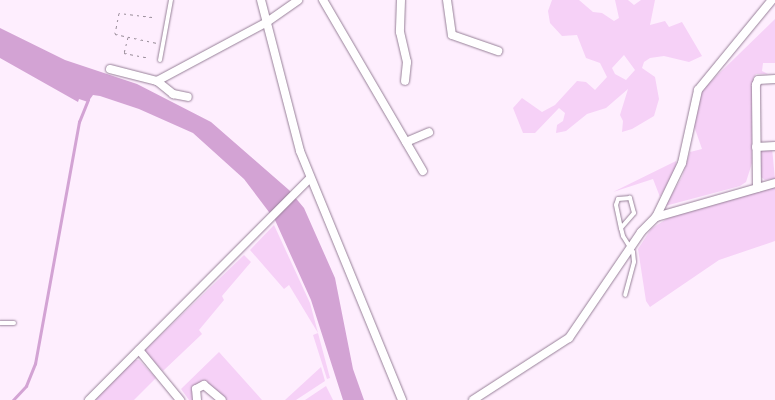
<!DOCTYPE html>
<html>
<head>
<meta charset="utf-8">
<style>
	body { margin:0 }
	#map { position:relative; width:775px; height:400px; overflow:hidden; background:#feeefe; font-family:"PT Serif",serif }
	div>[style] { position:absolute }
	[style*='--x'] { left:calc(var(--x)*1px); top:calc(var(--y)*1px); width:calc(var(--w)*1px); rotate:calc(var(--a)*1deg) }
	.green>* { inset:0; background:#f6d1f7 }
	.water>* { inset:0; background:#d3a3d4 }
	.stream>* { height:2.5px; margin:-1.25px; padding:0 1.25px; transform-origin:1.25px; border-radius:1.25px; background:#d3a3d4 }
	.path>* { height:1px; margin-top:-0.5px; transform-origin:0; background:repeating-linear-gradient(90deg,#9a8e9a 0 2.5px,transparent 0 6.5px) }
	.roads { filter:drop-shadow(0 0 1px #978098) drop-shadow(0 0 1px #978098) }
	.service>* { height:4px; margin:-2px; padding:0 2px; transform-origin:2px; border-radius:2px; background:#fff }
	.minor>* { height:8px; margin:-4px; padding:0 4px; transform-origin:4px; border-radius:4px; background:#fff }
	span { translate:-50% -50%; white-space:nowrap; text-align:center; line-height:1.15; -webkit-text-stroke:4.5px #feeefe; paint-order:stroke }
</style>
</head>
<body>
<div id="map">
	<div class="green">
		<div style="clip-path:polygon(evenodd,552px 0,579px 0,593px 12px,602px 13px,614px 21px,619px 18px,615px 0,628px 0,634px 5px,641px 0,655px 0,650px 25px,665px 21px,669px 27px,682px 22px,702px 56px,689px 62px,664px 56px,650px 58px,644px 62px,642px 68px,655px 77px,659px 99px,654px 116px,632px 129px,622px 132px,623px 121px,620px 115px,628px 89px,606px 108px,587px 114px,566px 131px,556px 133px,557px 125px,563px 121px,565px 113px,559px 108px,535px 133px,523px 133px,513px 108px,522px 98px,542px 112px,555px 105px,577px 81px,586px 82px,595px 90px,607px 77px,600px 63px,586px 58px,577px 35px,562px 36px,550px 23px,548px 11px,552px 0,624px 55px,635px 70px,626px 80px,615px 74px,612px 68px,624px 55px)"></div>
		<div style="clip-path:polygon(775px 19px,775px 63px,763px 63px,762px 71px,768px 74px,756px 74px,753px 78px,752px 163px,746px 182px,740px 186px,665px 206px,682px 177px,690px 152px,702px 149px,694px 126px,701px 91px)"></div>
		<div style="clip-path:polygon(772px 148px,775px 179px,765px 180px,761px 177px,759px 150px)"></div>
		<div style="clip-path:polygon(676px 161px,677px 168px,660px 197px,653px 179px,613px 192px)"></div>
		<div style="clip-path:polygon(775px 187px,775px 241px,719px 260px,650px 307px,646px 301px,638px 249px,651px 229px,671px 216px)"></div>
		<div style="clip-path:polygon(274px 225px,310px 303px,330px 378px,327px 379px,313px 335px,318px 333px,289px 285px,284px 289px,250px 250px)"></div>
		<div style="clip-path:polygon(244px 255px,251px 262px,222px 296px,224px 300px,199px 330px,202px 334px,163px 371px,144px 351px)"></div>
		<div style="clip-path:polygon(219px 352px,262px 400px,226px 400px,206px 383px,194px 389px,194px 400px,189px 400px,181px 389px)"></div>
		<div style="clip-path:polygon(134px 360px,139px 360px,156px 378px,134px 400px,95px 400px)"></div>
		<div style="clip-path:polygon(321px 367px,325px 381px,296px 400px,285px 400px)"></div>
		<div style="clip-path:polygon(326px 386px,333px 400px,305px 400px)"></div>
	</div>
	<div class="water">
		<div style="clip-path:polygon(0 28px,65px 60px,137px 84px,211px 122px,289px 190px,304px 208px,335px 278px,353px 369px,364px 400px,343px 400px,311px 300px,275px 220px,244px 179px,193px 133px,139px 109px,100px 96px,93px 95px,88px 102px,79px 99px,78px 102px,0 58px)"></div>
	</div>
	<div class="stream">
		<div style="--x:13;--y:400;--w:19;--a:-47"></div>
		<div style="--x:26;--y:386;--w:24;--a:-68"></div>
		<div style="--x:35;--y:364;--w:246;--a:-79.7"></div>
		<div style="--x:79;--y:122;--w:24;--a:-68"></div>
	</div>
	<div class="path">
		<div style="--x:152;--y:17;--w:33;--a:-173"></div>
		<div style="--x:119;--y:13;--w:21;--a:101"></div>
		<div style="--x:115;--y:34;--w:43;--a:12.1"></div>
		<div style="--x:128;--y:37;--w:16;--a:104"></div>
		<div style="--x:124;--y:53;--w:25;--a:11"></div>
	</div>
	<div class="roads">
		<div class="service">
			<div style="--x:160;--y:60;--w:61;--a:-79.6"></div>
			<div style="--x:621;--y:228;--w:20;--a:-49"></div>
			<div style="--x:634;--y:213;--w:16;--a:-105"></div>
			<div style="--x:630;--y:198;--w:12;--a:175"></div>
			<div style="--x:618;--y:199;--w:6;--a:108"></div>
			<div style="--x:616;--y:205;--w:24;--a:78"></div>
			<div style="--x:621;--y:228;--w:8;--a:76"></div>
			<div style="--x:623;--y:236;--w:19;--a:58"></div>
			<div style="--x:633;--y:252;--w:10;--a:84"></div>
			<div style="--x:634;--y:262;--w:34;--a:105"></div>
			<div style="--x:0;--y:323;--w:14;--a:0"></div>
		</div>
		<div class="minor">
			<div style="--x:261;--y:0;--w:156;--a:75.5"></div>
			<div style="--x:300;--y:151;--w:269;--a:67.7"></div>
			<div style="--x:323;--y:0;--w:198;--a:59.7"></div>
			<div style="--x:401;--y:0;--w:32;--a:92"></div>
			<div style="--x:400;--y:32;--w:31;--a:77"></div>
			<div style="--x:407;--y:62;--w:19;--a:96"></div>
			<div style="--x:447;--y:0;--w:35;--a:82"></div>
			<div style="--x:452;--y:35;--w:49;--a:19.2"></div>
			<div style="--x:110;--y:69;--w:49;--a:14.3"></div>
			<div style="--x:157;--y:81;--w:125;--a:-28.2"></div>
			<div style="--x:267;--y:22;--w:38;--a:-35"></div>
			<div style="--x:157;--y:81;--w:21;--a:39"></div>
			<div style="--x:173;--y:94;--w:15;--a:11"></div>
			<div style="--x:406;--y:142;--w:25;--a:-23"></div>
			<div style="--x:756;--y:147;--w:19;--a:-3"></div>
			<div style="--x:757;--y:188;--w:103;--a:-90.6"></div>
			<div style="--x:756;--y:85;--w:5;--a:-68"></div>
			<div style="--x:758;--y:80;--w:17;--a:-3"></div>
			<div style="--x:656;--y:217;--w:60;--a:-64.3"></div>
			<div style="--x:682;--y:163;--w:75;--a:-77.6"></div>
			<div style="--x:698;--y:90;--w:117;--a:-50.6"></div>
			<div style="--x:139;--y:350;--w:65;--a:50.6"></div>
			<div style="--x:89;--y:400;--w:313;--a:-45.1"></div>
			<div style="--x:197;--y:400;--w:11;--a:-95"></div>
			<div style="--x:196;--y:389;--w:9;--a:-27"></div>
			<div style="--x:204;--y:385;--w:23;--a:40"></div>
			<div style="--x:473;--y:400;--w:114;--a:-32.9"></div>
			<div style="--x:569;--y:338;--w:128;--a:-55.8"></div>
			<div style="--x:641;--y:232;--w:21;--a:-45"></div>
			<div style="--x:656;--y:217;--w:124;--a:-15.9"></div>
		</div>
	</div>
</div>
</body>
</html>
